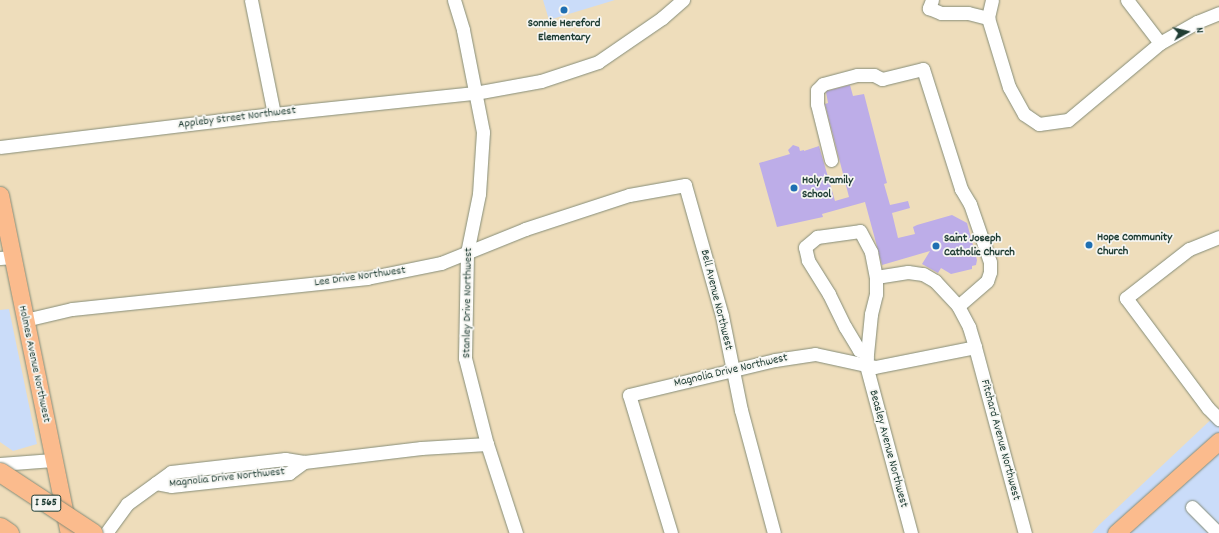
<!DOCTYPE html>
<html>
<head>
<meta charset="utf-8">
<style>
	body { margin:0 }
	#map { position:relative; width:1219px; height:533px; overflow:hidden; background:#edb; font-family:Dekko,sans-serif }
	div>[style] { position:absolute }
	[style*='--x'] { left:calc(var(--x)*1px); top:calc(var(--y)*1px); width:calc(var(--w)*1px); rotate:calc(var(--a)*1deg) }
	.built>* { inset:0; background:#cadcf9 }
	.building>* { inset:0; background:#bdade8 }
	.roads { filter:drop-shadow(0 0 1px #868d78) drop-shadow(0 0 1px #868d78) }
	.minor>* { height:13px; margin:-6.5px; padding:0 6.5px; transform-origin:6.5px; border-radius:6.5px; background:#fff }
	.major>* { height:17px; margin:-8.5px; padding:0 8.5px; transform-origin:8.5px; border-radius:8.5px; background:#fbbb8d }
	.highway>* { height:19px; margin:-9.5px; padding:0 9.5px; transform-origin:9.5px; border-radius:9.5px; background:#fbbb8d }
	.bridges { filter:drop-shadow(0 0 1px #868d78) drop-shadow(0 0 1px #868d78) }
	.highway-bridge>* { height:19px; margin:-9.5px; padding:0 9.5px; transform-origin:9.5px; border-radius:9.5px; background:#fbbb8d }
	.dots>* { width:11px; height:11px; translate:-50% -50%; box-sizing:border-box; border:2px solid #f6f6f2; border-radius:50% }
	span { translate:-50% -50%; white-space:nowrap; text-align:center; line-height:1.15; -webkit-text-stroke:3.5px #f6f6f2; paint-order:stroke }
	.shield-label span { padding:1px 3px; background:#f6f6f2; border:1px solid; border-radius:3px; -webkit-text-stroke-width:0 }
	.shield-label { font-size:11px; color:#1f3d34; font-weight:700 }
	.poi-label { font-size:12px; color:#1f3d34; font-weight:700 }
	.left { translate:0 -50%; text-align:left }
	.street-label { font-size:12px; color:#1f3d34 }
	.north { position:absolute; left:1167px; top:12px; width:40px; height:40px; -webkit-text-stroke:3px #f6f6f2; paint-order:stroke; rotate:82deg; font-size:11px; font-weight:700; line-height:16px; text-align:center; color:#1f3d34 }
	.north::after { content:''; display:block; margin:auto; width:14px; height:18px; background:#1f3d34; clip-path:polygon(50% 0,100% 100%,50% 72%,0 100%) }
</style>
</head>
<body>
<div id="map">
	<div class="built">
		<div style="clip-path:polygon(543px 0,615px 0,549px 20px)"></div>
		<div style="clip-path:polygon(9px 309px,37px 444px,13px 451px,0 442px,0 310px)"></div>
		<div style="clip-path:polygon(1219px 412px,1219px 533px,1092px 533px,1099px 525px)"></div>
	</div>
	<div class="building">
		<div style="clip-path:polygon(850px 85px,853px 96px,864px 94px,887px 183px,884px 184px,890px 205px,908px 201px,910px 208px,892px 213px,898px 238px,915px 234px,913px 227px,917px 225px,952px 215px,967px 223px,977px 260px,976px 265px,972px 266px,972px 269px,951px 274px,941px 268px,938px 273px,922px 264px,930px 251px,882px 265px,865px 202px,822px 214px,823px 217px,777px 227px,759px 163px,790px 154px,788px 150px,793px 145px,799px 147px,800px 151px,804px 150px,804px 151px,819px 146px,835px 201px,849px 197px,825px 104px,828px 103px,826px 92px,827px 91px)"></div>
	</div>
	<div class="roads">
		<div class="minor">
			<div style="--x:251;--y:0;--w:116;--a:78.6"></div>
			<div style="--x:454;--y:0;--w:31;--a:73"></div>
			<div style="--x:463;--y:30;--w:104;--a:78.9"></div>
			<div style="--x:483;--y:132;--w:62;--a:93.7"></div>
			<div style="--x:479;--y:194;--w:60;--a:101.5"></div>
			<div style="--x:467;--y:253;--w:105;--a:91.1"></div>
			<div style="--x:465;--y:358;--w:89;--a:75.7"></div>
			<div style="--x:487;--y:444;--w:94;--a:72"></div>
			<div style="--x:932;--y:0;--w:9;--a:111"></div>
			<div style="--x:929;--y:8;--w:13;--a:23"></div>
			<div style="--x:941;--y:13;--w:27;--a:0"></div>
			<div style="--x:968;--y:13;--w:21;--a:14"></div>
			<div style="--x:992;--y:0;--w:18;--a:103"></div>
			<div style="--x:988;--y:18;--w:72;--a:73.1"></div>
			<div style="--x:1009;--y:87;--w:31;--a:61"></div>
			<div style="--x:1024;--y:114;--w:18;--a:34"></div>
			<div style="--x:1039;--y:124;--w:29;--a:-8"></div>
			<div style="--x:1068;--y:120;--w:120;--a:-39.9"></div>
			<div style="--x:1160;--y:43;--w:43;--a:-29.6"></div>
			<div style="--x:1197;--y:22;--w:24;--a:-22"></div>
			<div style="--x:1127;--y:0;--w:54;--a:52.5"></div>
			<div style="--x:0;--y:147;--w:276;--a:-6.9"></div>
			<div style="--x:274;--y:114;--w:202;--a:-6"></div>
			<div style="--x:475;--y:93;--w:67;--a:-10.3"></div>
			<div style="--x:541;--y:81;--w:60;--a:-18.4"></div>
			<div style="--x:598;--y:62;--w:78;--a:-34.5"></div>
			<div style="--x:662;--y:18;--w:28;--a:-41"></div>
			<div style="--x:831;--y:160;--w:58;--a:-104"></div>
			<div style="--x:817;--y:104;--w:14;--a:-90"></div>
			<div style="--x:817;--y:90;--w:8;--a:-45"></div>
			<div style="--x:823;--y:84;--w:35;--a:-15"></div>
			<div style="--x:857;--y:75;--w:17;--a:0"></div>
			<div style="--x:874;--y:75;--w:9;--a:27"></div>
			<div style="--x:882;--y:79;--w:42;--a:-13.7"></div>
			<div style="--x:923;--y:69;--w:126;--a:72.4"></div>
			<div style="--x:961;--y:189;--w:17;--a:59"></div>
			<div style="--x:970;--y:204;--w:61;--a:71"></div>
			<div style="--x:990;--y:262;--w:10;--a:90"></div>
			<div style="--x:990;--y:272;--w:9;--a:108"></div>
			<div style="--x:987;--y:281;--w:38;--a:139"></div>
			<div style="--x:860;--y:231;--w:24;--a:62"></div>
			<div style="--x:871;--y:252;--w:25;--a:79"></div>
			<div style="--x:876;--y:277;--w:17;--a:90"></div>
			<div style="--x:876;--y:294;--w:21;--a:104"></div>
			<div style="--x:871;--y:314;--w:40;--a:95.7"></div>
			<div style="--x:867;--y:354;--w:9;--a:-153"></div>
			<div style="--x:859;--y:350;--w:27;--a:-121"></div>
			<div style="--x:845;--y:327;--w:37;--a:-116"></div>
			<div style="--x:829;--y:294;--w:40;--a:-122"></div>
			<div style="--x:808;--y:260;--w:13;--a:-103"></div>
			<div style="--x:805;--y:247;--w:16;--a:-40"></div>
			<div style="--x:817;--y:237;--w:43;--a:-7.9"></div>
			<div style="--x:1219;--y:237;--w:32;--a:158"></div>
			<div style="--x:1189;--y:249;--w:80;--a:142.1"></div>
			<div style="--x:1126;--y:298;--w:137;--a:53.3"></div>
			<div style="--x:1208;--y:408;--w:16;--a:45"></div>
			<div style="--x:0;--y:258;--w:12;--a:-5"></div>
			<div style="--x:876;--y:277;--w:32;--a:-9"></div>
			<div style="--x:908;--y:272;--w:15;--a:8"></div>
			<div style="--x:923;--y:274;--w:14;--a:30"></div>
			<div style="--x:935;--y:281;--w:34;--a:47"></div>
			<div style="--x:958;--y:306;--w:24;--a:62"></div>
			<div style="--x:969;--y:327;--w:21;--a:73"></div>
			<div style="--x:975;--y:347;--w:193;--a:75"></div>
			<div style="--x:25;--y:320;--w:48;--a:-13.2"></div>
			<div style="--x:72;--y:309;--w:297;--a:-6"></div>
			<div style="--x:367;--y:278;--w:76;--a:-11.5"></div>
			<div style="--x:441;--y:263;--w:91;--a:-22"></div>
			<div style="--x:525;--y:229;--w:109;--a:-18.1"></div>
			<div style="--x:629;--y:195;--w:57;--a:-10.1"></div>
			<div style="--x:685;--y:185;--w:136;--a:74.2"></div>
			<div style="--x:722;--y:316;--w:96;--a:78.6"></div>
			<div style="--x:741;--y:410;--w:127;--a:75"></div>
			<div style="--x:867;--y:358;--w:7;--a:98"></div>
			<div style="--x:866;--y:365;--w:174;--a:75"></div>
			<div style="--x:0;--y:464;--w:53;--a:-4.3"></div>
			<div style="--x:156;--y:483;--w:15;--a:11"></div>
			<div style="--x:171;--y:486;--w:119;--a:-6.3"></div>
			<div style="--x:289;--y:473;--w:19;--a:-36"></div>
			<div style="--x:304;--y:462;--w:118;--a:-6.8"></div>
			<div style="--x:421;--y:448;--w:66;--a:-3.5"></div>
			<div style="--x:1192;--y:507;--w:37;--a:45"></div>
			<div style="--x:106;--y:533;--w:36;--a:-54"></div>
			<div style="--x:127;--y:504;--w:54;--a:-36"></div>
			<div style="--x:171;--y:472;--w:115;--a:-6.5"></div>
			<div style="--x:285;--y:459;--w:19;--a:9"></div>
			<div style="--x:671;--y:533;--w:144;--a:-106.9"></div>
			<div style="--x:629;--y:395;--w:150;--a:-13.5"></div>
			<div style="--x:775;--y:360;--w:40;--a:-8.5"></div>
			<div style="--x:815;--y:354;--w:61;--a:12.2"></div>
			<div style="--x:875;--y:367;--w:102;--a:-11.3"></div>
		</div>
		<div class="major">
			<div style="--x:0;--y:195;--w:345;--a:78.5"></div>
			<div style="--x:1116;--y:533;--w:138;--a:-41.8"></div>
		</div>
		<div class="highway">
			<div style="--x:0;--y:527;--w:11;--a:34"></div>
		</div>
	</div>
	<div class="bridges">
		<div class="highway-bridge">
			<div style="--x:0;--y:472;--w:111;--a:33.3"></div>
		</div>
	</div>
	<div class="dots">
		<div style="left:564px;top:10px;background:#1f6fb2"></div>
		<div style="left:794px;top:188px;background:#1f6fb2"></div>
		<div style="left:1089px;top:245px;background:#1f6fb2"></div>
		<div style="left:936px;top:246px;background:#1f6fb2"></div>
	</div>
	<div class="shield-label">
		<span style="left:46px;top:503px">I 565</span>
	</div>
	<div class="poi-label">
		<span style="left:564px;top:31px">Sonnie Hereford<br>Elementary</span>
		<span class="left" style="left:802px;top:188px">Holy Family<br>School</span>
		<span class="left" style="left:1097px;top:245px">Hope Community<br>Church</span>
		<span class="left" style="left:944px;top:246px">Saint Joseph<br>Catholic Church</span>
	</div>
	<div class="street-label">
		<span style="left:237px;top:118px;rotate:-7deg">Appleby Street Northwest</span>
		<span style="left:360px;top:277px;rotate:-8deg">Lee Drive Northwest</span>
		<span style="left:716px;top:300px;rotate:76deg">Bell Avenue Northwest</span>
		<span style="left:468px;top:303px;rotate:-89deg">Stanley Drive Northwest</span>
		<span style="left:34px;top:364px;rotate:78deg">Holmes Avenue Northwest</span>
		<span style="left:731px;top:371px;rotate:-13deg">Magnolia Drive Northwest</span>
		<span style="left:1000px;top:440px;rotate:75deg">Fitchard Avenue Northwest</span>
		<span style="left:888px;top:449px;rotate:75deg">Beasley Avenue Northwest</span>
		<span style="left:227px;top:478px;rotate:-6deg">Magnolia Drive Northwest</span>
	</div>
	<div class="north">N</div>
</div>
</body>
</html>
